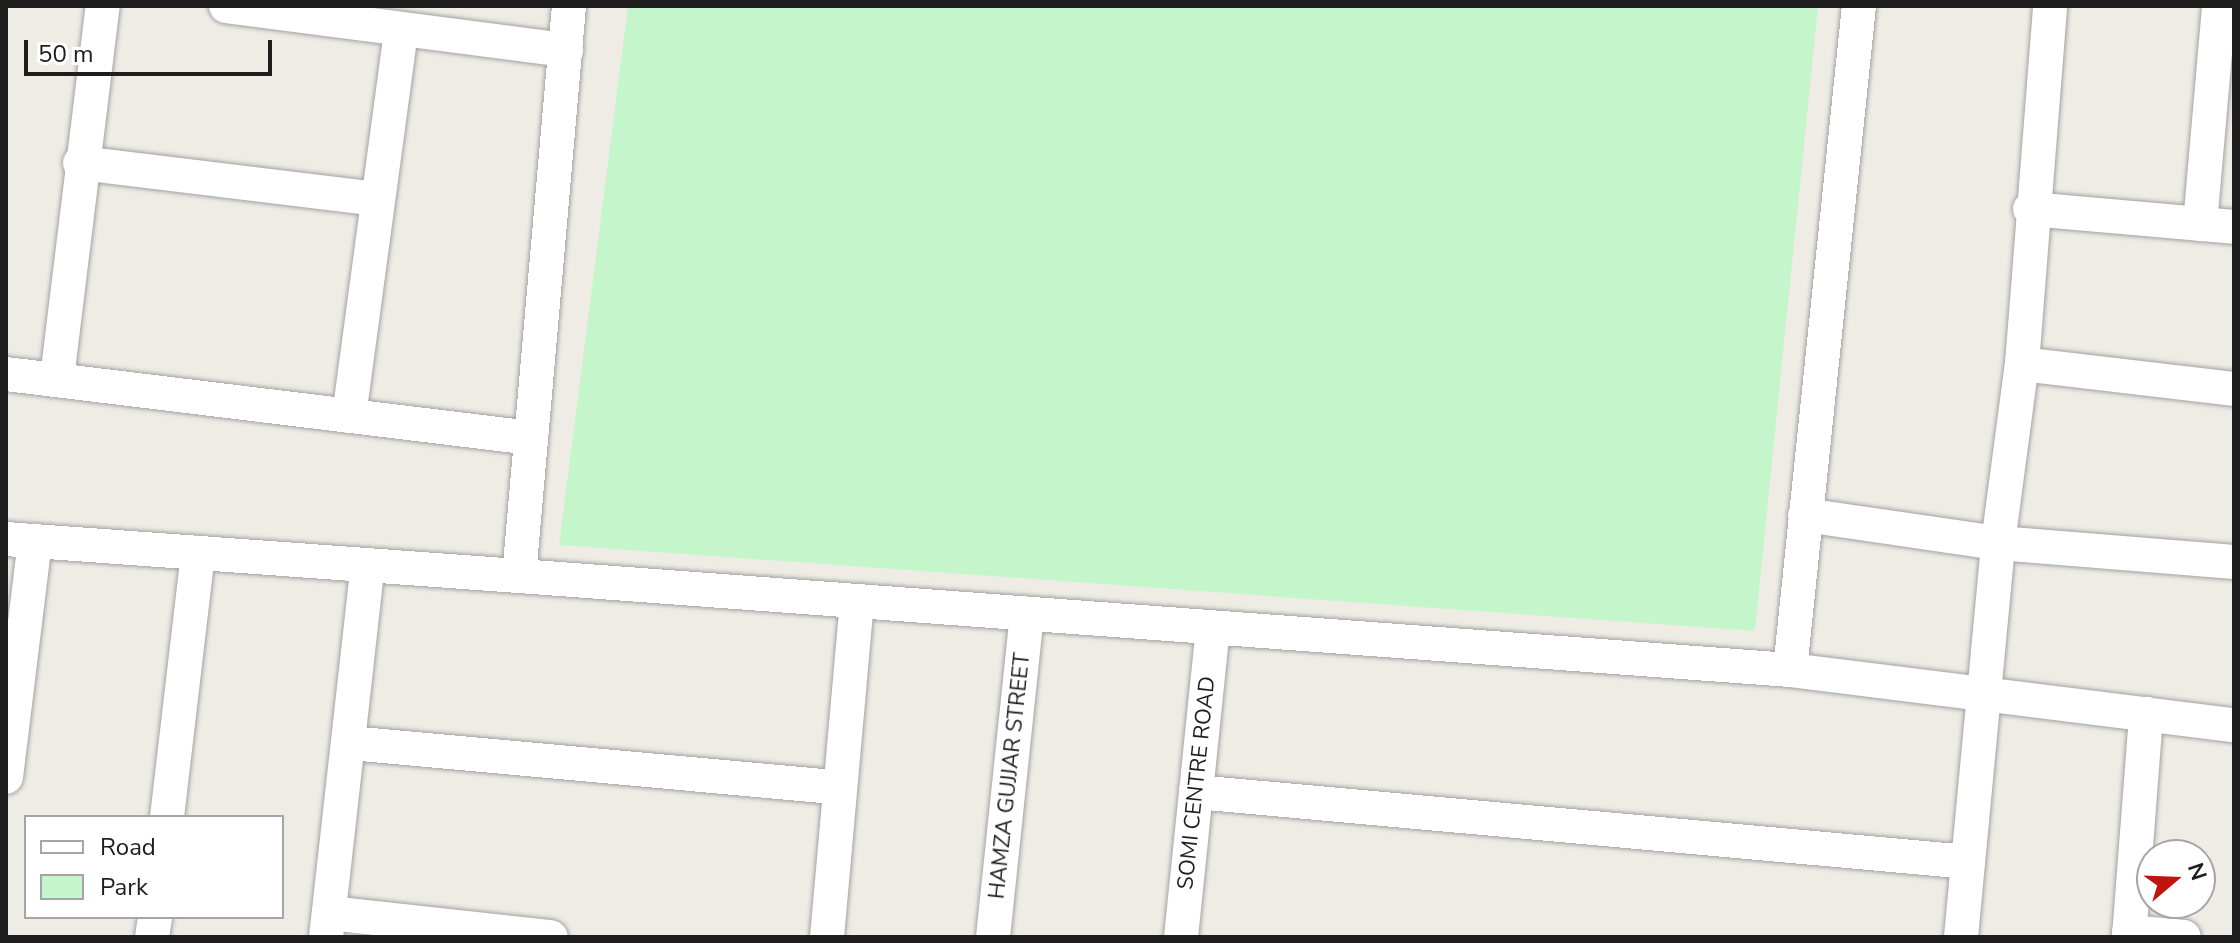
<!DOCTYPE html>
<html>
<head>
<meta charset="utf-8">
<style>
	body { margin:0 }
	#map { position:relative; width:2240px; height:943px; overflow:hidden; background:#eeece5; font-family:"Nunito Sans",sans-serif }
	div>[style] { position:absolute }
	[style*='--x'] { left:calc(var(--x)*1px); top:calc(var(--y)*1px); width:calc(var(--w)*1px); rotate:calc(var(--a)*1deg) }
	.park>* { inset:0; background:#c5f6cb }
	.roads { filter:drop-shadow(0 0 2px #a2a2a2) drop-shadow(0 0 2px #a2a2a2) }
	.street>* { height:34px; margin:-17px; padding:0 17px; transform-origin:17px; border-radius:17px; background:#fff }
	span { translate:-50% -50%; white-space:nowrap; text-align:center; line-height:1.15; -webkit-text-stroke:6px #fff; paint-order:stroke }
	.street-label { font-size:22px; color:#1e1e1e }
	.frame { position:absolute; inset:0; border:8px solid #1e1e1e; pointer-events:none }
	.legend { position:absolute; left:24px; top:815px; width:260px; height:104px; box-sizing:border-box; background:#fff; border:2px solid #a5a5a5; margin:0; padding:10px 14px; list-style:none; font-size:24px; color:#1e1e1e }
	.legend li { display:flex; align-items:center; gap:16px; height:40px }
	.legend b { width:40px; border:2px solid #a5a5a5 }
	.north { position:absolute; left:2136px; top:839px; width:80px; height:80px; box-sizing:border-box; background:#fff; border:2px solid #a5a5a5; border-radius:50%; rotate:71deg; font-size:22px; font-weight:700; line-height:32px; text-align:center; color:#1e1e1e }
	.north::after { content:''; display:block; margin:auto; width:28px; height:36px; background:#bf150e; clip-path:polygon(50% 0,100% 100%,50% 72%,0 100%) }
	.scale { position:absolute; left:24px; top:40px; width:248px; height:36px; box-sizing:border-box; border:4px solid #1e1e1e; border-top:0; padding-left:10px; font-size:24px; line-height:28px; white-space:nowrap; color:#1e1e1e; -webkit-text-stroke:6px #fff; paint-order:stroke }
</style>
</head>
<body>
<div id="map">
	<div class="park">
		<div style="clip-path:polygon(628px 6px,1818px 6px,1755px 631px,559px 545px)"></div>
	</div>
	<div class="roads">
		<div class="street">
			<div style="--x:226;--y:6;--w:343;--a:7.4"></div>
			<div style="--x:569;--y:6;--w:572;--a:95.01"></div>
			<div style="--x:519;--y:576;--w:1274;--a:4.23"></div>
			<div style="--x:1790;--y:670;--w:668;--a:-84.07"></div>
			<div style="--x:80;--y:163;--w:300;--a:6.9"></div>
			<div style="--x:2030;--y:209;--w:205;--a:5"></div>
			<div style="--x:2200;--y:224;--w:219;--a:-85"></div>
			<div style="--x:2022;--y:364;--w:213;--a:6.7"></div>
			<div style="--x:6;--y:374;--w:529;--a:6.95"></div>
			<div style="--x:57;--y:378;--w:375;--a:-83"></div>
			<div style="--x:349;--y:416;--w:390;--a:-82.3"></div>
			<div style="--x:1805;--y:515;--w:195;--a:8.3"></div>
			<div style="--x:1998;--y:543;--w:237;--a:4.6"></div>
			<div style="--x:6;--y:539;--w:514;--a:4.13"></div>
			<div style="--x:1790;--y:670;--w:447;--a:7.1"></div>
			<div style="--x:350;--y:743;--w:492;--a:5.2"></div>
			<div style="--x:6;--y:777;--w:238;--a:-83"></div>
			<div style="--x:1196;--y:792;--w:775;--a:5.18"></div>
			<div style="--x:167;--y:817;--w:266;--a:-83.3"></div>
			<div style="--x:329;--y:913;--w:223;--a:6.2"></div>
			<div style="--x:2129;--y:932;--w:55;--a:5.2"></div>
			<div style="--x:152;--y:937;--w:20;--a:-81"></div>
			<div style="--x:326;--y:937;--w:374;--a:-83.6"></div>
			<div style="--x:827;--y:937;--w:337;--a:-84.9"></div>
			<div style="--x:993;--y:937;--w:325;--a:-84"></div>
			<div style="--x:1181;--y:937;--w:311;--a:-84.1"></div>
			<div style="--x:1961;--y:937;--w:396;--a:-84.6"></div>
			<div style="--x:1998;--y:543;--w:181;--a:-82.4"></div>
			<div style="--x:2022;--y:364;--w:359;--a:-85.5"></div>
			<div style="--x:2129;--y:937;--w:224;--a:-85.6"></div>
		</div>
	</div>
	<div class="street-label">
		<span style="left:1010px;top:776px;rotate:-84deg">HAMZA GUJJAR STREET</span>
		<span style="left:1197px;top:783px;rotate:-84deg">SOMI CENTRE ROAD</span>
	</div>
	<div class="frame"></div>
	<ul class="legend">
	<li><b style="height:10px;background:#fff"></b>Road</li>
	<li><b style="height:22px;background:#c5f6cb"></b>Park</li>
	</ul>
	<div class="north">N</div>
	<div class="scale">50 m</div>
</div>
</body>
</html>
